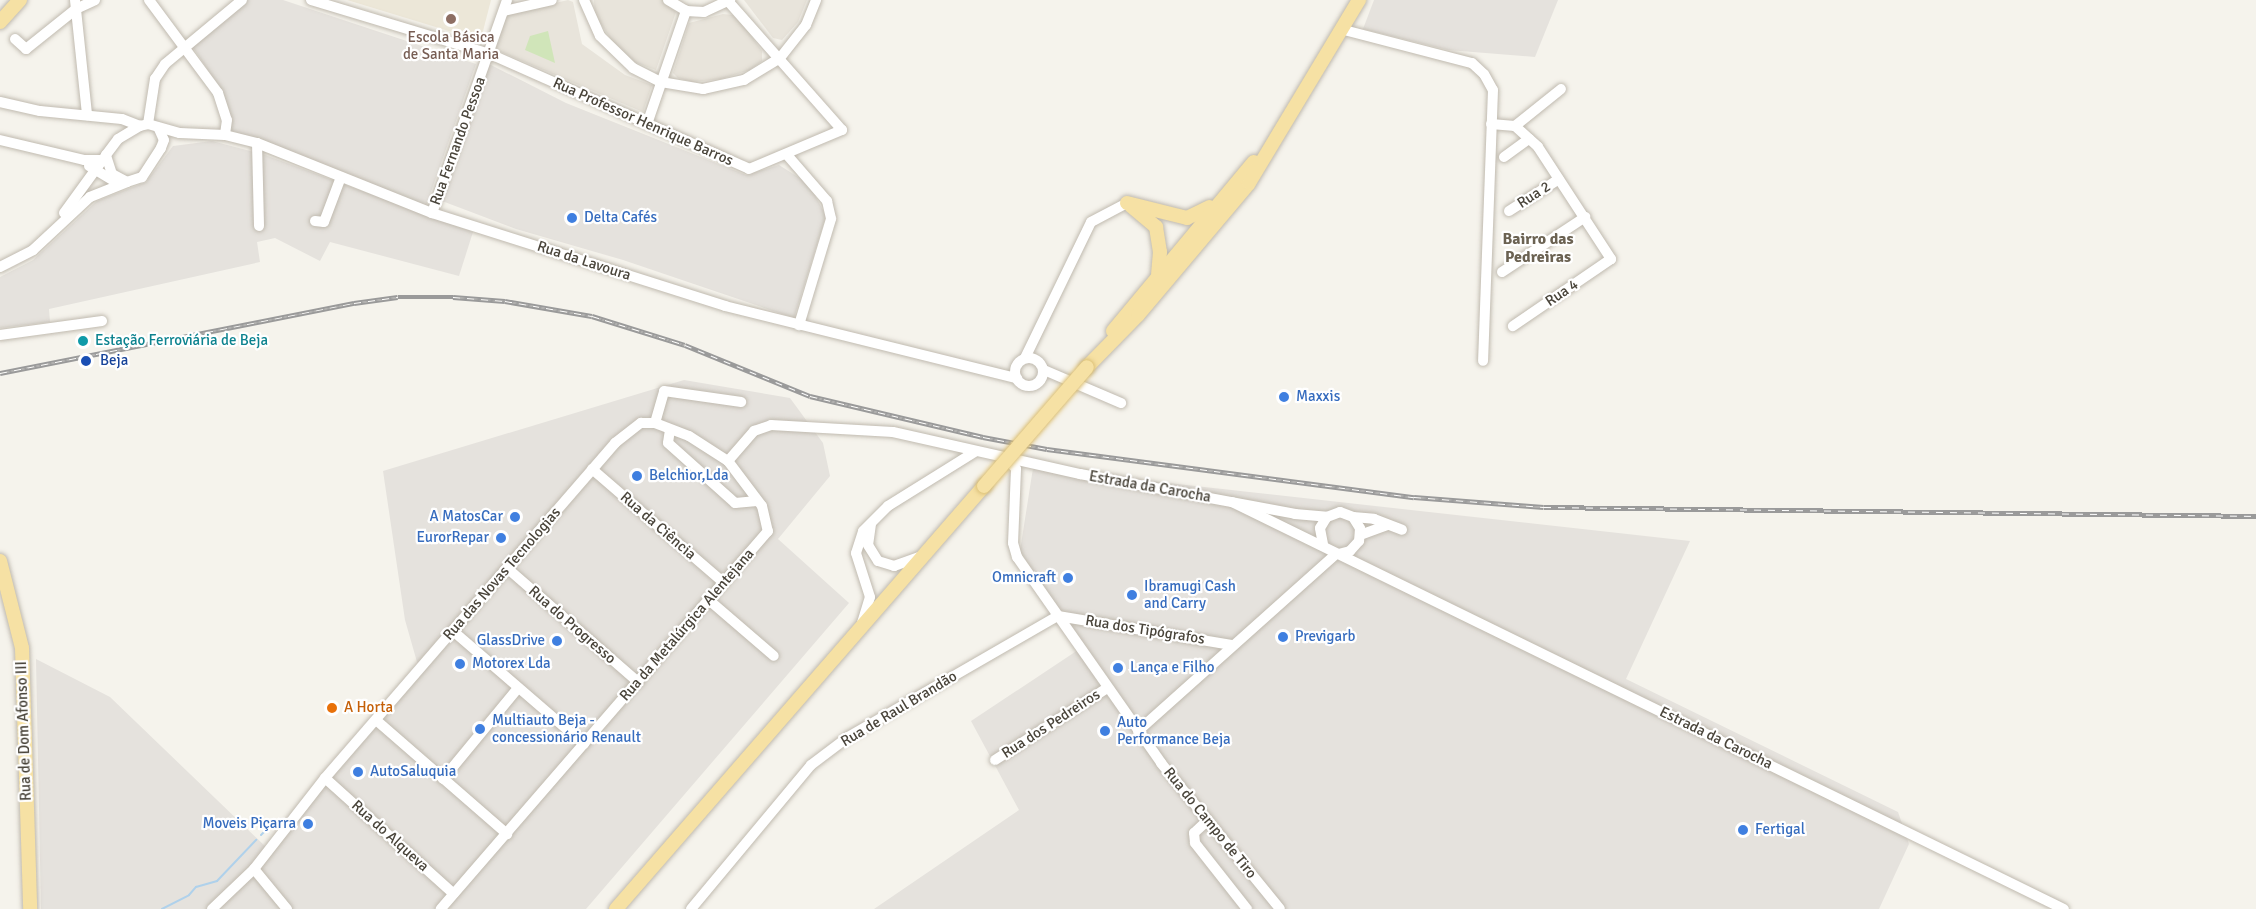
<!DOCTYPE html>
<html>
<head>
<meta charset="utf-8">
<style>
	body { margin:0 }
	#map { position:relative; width:2256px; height:909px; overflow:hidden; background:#f5f3ec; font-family:Signika,sans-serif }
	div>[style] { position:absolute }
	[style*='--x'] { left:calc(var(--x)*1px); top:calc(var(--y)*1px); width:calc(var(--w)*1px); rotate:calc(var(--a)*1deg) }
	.residential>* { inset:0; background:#e8e4db }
	.industrial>* { inset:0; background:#e5e2dd }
	.education>* { inset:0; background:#ece7d8 }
	.green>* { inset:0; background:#d0e5b9 }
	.stream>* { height:2px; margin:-1px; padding:0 1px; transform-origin:1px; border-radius:1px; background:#afd1eb }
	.roads { filter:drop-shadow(0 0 2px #c0baaf) drop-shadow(0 0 2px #c0baaf) }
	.minor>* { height:10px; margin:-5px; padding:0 5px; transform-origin:5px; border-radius:5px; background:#fff }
	.minor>.ring { margin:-5px; padding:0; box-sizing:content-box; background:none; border:10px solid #fff; border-radius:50% }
	.major>* { height:14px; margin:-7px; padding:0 7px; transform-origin:7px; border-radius:7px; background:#f6e1a4 }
	.rail>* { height:4.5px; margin-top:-2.25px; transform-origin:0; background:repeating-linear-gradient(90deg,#fff 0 7px,#9a9a9a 0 14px); box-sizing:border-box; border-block:2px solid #9a9a9a }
	.bridges { filter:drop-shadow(0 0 2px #dbbf75) drop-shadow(0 0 2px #dbbf75) }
	.major-bridge>* { height:14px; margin:-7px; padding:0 7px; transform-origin:7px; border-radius:7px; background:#f6e1a4 }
	.dots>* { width:16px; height:16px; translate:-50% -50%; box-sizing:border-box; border:3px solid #fff; border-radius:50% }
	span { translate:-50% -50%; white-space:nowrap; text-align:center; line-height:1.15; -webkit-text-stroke:4.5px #fff; paint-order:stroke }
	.education-label { font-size:15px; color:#785e54 }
	.street-label { font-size:15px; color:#49443a }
	.shop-label { font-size:15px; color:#366cbe }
	.left { translate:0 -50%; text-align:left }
	.right { translate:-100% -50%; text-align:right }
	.culture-label { font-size:15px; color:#0d838f }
	.transit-label { font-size:15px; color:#164399 }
	.food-label { font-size:15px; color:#c56008 }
	.neighbourhood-label { font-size:16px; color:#6b6252; font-weight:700 }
</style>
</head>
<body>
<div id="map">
	<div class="residential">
		<div style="clip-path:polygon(568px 0,573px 2px,582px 44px,625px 75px,652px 85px,643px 112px,494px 49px,505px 15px)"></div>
		<div style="clip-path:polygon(594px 0,663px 0,676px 12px,656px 70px,634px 62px,616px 47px,595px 15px)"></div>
		<div style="clip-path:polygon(744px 0,807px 0,798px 22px,782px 40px,773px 38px)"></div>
		<div style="clip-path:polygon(723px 14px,733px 15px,747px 30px,762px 51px,762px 61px,750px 70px,721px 79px,693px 82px,678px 78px,673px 73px,689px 23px)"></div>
	</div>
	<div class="industrial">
		<div style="clip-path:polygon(248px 0,283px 0,476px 64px,426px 206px,230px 130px,222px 91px,190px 43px)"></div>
		<div style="clip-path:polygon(1374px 0,1558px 0,1535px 57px,1448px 50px,1363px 29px)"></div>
		<div style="clip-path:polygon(489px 64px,566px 103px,746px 175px,779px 165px,809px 184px,826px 216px,794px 318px,623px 260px,516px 229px,442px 201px,479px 84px)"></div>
		<div style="clip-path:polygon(212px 141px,265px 155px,473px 232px,459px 276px,330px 242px,320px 261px,275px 238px,257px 242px,260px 262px,49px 309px,50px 322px,0 328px,0 277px,33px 260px,97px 201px,146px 182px,173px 146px)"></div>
		<div style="clip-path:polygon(684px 380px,790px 398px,823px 443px,830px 476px,778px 539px,849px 603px,586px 909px,41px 909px,36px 659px,110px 697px,268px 849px,419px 669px,405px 620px,383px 471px)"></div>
		<div style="clip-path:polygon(1033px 468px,1690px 541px,1626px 679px,1898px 812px,1909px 844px,1879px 909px,874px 909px,1019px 810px,971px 721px,1081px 648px,1020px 551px)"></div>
	</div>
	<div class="education">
		<div style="clip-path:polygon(347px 0,491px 0,482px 35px,475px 39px)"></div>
	</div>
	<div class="green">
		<div style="clip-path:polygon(548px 31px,555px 63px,525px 50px,530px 36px)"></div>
	</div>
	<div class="stream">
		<div style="--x:261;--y:835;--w:7;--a:-45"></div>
		<div style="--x:162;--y:909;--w:30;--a:-27"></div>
		<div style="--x:189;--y:895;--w:11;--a:-49"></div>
		<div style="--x:196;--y:887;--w:22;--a:-16"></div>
		<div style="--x:217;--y:881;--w:57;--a:-46.4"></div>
	</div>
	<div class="roads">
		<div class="minor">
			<div style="--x:75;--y:0;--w:116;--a:84"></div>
			<div style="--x:149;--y:0;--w:116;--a:53.4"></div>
			<div style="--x:218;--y:93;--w:28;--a:72"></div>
			<div style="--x:227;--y:120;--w:15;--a:98"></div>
			<div style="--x:311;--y:0;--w:187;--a:16.8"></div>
			<div style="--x:490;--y:54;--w:283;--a:23.9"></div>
			<div style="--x:749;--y:169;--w:101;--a:-22.8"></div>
			<div style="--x:842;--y:130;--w:172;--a:-131.5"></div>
			<div style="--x:584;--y:0;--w:39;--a:66"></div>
			<div style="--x:600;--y:36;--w:46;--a:44.1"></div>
			<div style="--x:633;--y:68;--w:31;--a:27"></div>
			<div style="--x:661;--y:82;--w:43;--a:9.5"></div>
			<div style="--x:703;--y:89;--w:42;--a:-12.4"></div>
			<div style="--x:744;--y:80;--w:42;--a:-31.4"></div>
			<div style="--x:780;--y:58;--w:42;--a:-51.8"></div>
			<div style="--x:806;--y:25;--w:27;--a:-68"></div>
			<div style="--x:668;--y:0;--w:21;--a:31"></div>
			<div style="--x:686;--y:11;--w:18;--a:3"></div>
			<div style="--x:704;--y:12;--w:29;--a:-25"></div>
			<div style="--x:504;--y:11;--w:49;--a:-12.9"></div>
			<div style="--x:1344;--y:30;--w:132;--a:14.5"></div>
			<div style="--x:1472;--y:63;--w:16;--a:43"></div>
			<div style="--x:1484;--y:74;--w:18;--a:61"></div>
			<div style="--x:1493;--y:90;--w:271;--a:92.1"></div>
			<div style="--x:15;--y:39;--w:15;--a:42"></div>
			<div style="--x:26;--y:49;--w:64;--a:-38.7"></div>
			<div style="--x:76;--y:9;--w:21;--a:-25"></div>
			<div style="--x:0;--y:102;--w:41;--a:12.7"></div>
			<div style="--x:40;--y:111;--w:82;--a:5.6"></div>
			<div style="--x:122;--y:119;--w:19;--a:21"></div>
			<div style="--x:148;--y:124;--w:46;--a:-81.2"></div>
			<div style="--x:155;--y:79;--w:18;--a:-56"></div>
			<div style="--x:165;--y:64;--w:100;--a:-39.7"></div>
			<div style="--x:647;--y:124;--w:120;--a:-71"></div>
			<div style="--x:1491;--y:124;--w:24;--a:5"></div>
			<div style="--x:1515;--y:126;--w:31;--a:42"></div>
			<div style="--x:1538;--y:147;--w:134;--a:56.9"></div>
			<div style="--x:1611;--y:259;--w:119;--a:145.6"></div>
			<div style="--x:1515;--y:126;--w:59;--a:-38.8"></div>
			<div style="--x:159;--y:129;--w:12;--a:66"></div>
			<div style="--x:164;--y:140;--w:9;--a:111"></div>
			<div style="--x:161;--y:148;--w:35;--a:123"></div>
			<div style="--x:142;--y:177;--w:16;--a:162"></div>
			<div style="--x:127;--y:182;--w:17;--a:-152"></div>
			<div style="--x:112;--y:174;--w:20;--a:-108"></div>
			<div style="--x:106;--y:155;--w:20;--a:-53"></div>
			<div style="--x:118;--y:139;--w:26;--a:-31"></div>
			<div style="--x:140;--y:126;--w:8;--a:-14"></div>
			<div style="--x:148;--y:124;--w:33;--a:16"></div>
			<div style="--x:180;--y:133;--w:45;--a:2.5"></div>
			<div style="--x:225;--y:135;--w:33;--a:14"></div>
			<div style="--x:257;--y:143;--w:188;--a:21.8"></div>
			<div style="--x:432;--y:213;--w:307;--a:17.6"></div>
			<div style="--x:725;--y:306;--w:301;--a:13.9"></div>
			<div style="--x:0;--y:140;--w:86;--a:13.4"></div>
			<div style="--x:84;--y:160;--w:18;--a:0"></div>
			<div style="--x:257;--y:143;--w:83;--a:88.6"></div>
			<div style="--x:788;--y:156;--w:60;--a:49.1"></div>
			<div style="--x:827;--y:201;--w:18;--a:77"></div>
			<div style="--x:831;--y:219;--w:111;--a:106.8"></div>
			<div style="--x:1504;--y:157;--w:31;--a:-36"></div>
			<div style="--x:89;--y:166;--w:35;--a:31"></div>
			<div style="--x:1509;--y:211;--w:59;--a:-32.6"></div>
			<div style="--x:64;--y:213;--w:68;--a:-54"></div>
			<div style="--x:432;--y:213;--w:226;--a:-70.6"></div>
			<div style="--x:315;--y:221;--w:9;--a:6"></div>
			<div style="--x:324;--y:222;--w:48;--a:-69.3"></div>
			<div style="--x:0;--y:267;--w:37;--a:-27"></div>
			<div style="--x:33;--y:250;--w:78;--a:-42.9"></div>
			<div style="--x:90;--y:197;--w:40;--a:-22"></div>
			<div style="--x:1502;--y:272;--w:100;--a:-33.5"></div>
			<div style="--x:0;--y:335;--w:103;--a:-7.8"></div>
			<div class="ring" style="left:1015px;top:358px;width:18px;height:18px"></div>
			<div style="--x:1025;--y:358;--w:151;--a:-64.1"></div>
			<div style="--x:1091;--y:222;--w:41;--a:-27.8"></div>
			<div style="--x:1044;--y:370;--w:84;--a:23.2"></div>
			<div style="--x:655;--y:423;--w:33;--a:-74"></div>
			<div style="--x:664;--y:391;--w:78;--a:8.1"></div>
			<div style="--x:670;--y:430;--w:13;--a:99"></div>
			<div style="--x:668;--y:443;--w:90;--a:41.8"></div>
			<div style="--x:735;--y:503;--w:22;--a:-5"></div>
			<div style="--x:1005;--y:457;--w:16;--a:47"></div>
			<div style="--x:1016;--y:469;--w:74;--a:92.3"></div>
			<div style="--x:1013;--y:543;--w:15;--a:74"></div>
			<div style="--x:1017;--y:557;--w:251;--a:55"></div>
			<div style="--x:1161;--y:763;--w:188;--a:50.8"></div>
			<div style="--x:728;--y:461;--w:40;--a:-49"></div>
			<div style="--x:754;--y:431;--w:18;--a:-19"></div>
			<div style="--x:771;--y:425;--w:122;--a:3.3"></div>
			<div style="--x:893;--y:432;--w:192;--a:12.7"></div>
			<div style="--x:1080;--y:474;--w:219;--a:10.5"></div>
			<div style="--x:1295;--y:514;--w:32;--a:5"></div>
			<div style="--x:592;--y:469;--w:174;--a:40.8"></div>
			<div style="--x:1232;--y:502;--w:926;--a:26.07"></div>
			<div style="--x:1353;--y:517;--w:21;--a:5"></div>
			<div style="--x:1374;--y:519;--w:30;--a:21"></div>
			<div style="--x:871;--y:524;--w:21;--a:98"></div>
			<div style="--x:868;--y:545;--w:19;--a:58"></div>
			<div style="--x:878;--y:561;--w:17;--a:17"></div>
			<div style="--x:894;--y:566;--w:29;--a:-20"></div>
			<div style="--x:1360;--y:535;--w:29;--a:-20"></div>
			<div style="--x:1323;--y:544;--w:16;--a:-101"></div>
			<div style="--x:1320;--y:528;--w:13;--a:-58"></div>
			<div style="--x:1327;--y:517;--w:14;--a:-21"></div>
			<div style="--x:1340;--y:512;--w:14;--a:21"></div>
			<div style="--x:1353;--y:517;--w:13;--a:58"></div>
			<div style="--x:1360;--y:528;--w:13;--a:94"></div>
			<div style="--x:1359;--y:541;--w:13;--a:132"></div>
			<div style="--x:1350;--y:551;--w:11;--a:165"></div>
			<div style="--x:507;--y:568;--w:174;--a:41"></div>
			<div style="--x:710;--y:601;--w:84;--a:40.7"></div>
			<div style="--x:1058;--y:616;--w:176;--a:9.5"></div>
			<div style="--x:862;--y:623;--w:27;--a:-73"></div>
			<div style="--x:870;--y:597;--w:46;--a:-107.7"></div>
			<div style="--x:856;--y:553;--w:23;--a:-72"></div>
			<div style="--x:863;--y:531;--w:35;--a:-45"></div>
			<div style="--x:888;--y:506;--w:104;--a:-32"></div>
			<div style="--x:453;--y:631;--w:173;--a:40.8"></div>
			<div style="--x:376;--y:720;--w:174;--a:41"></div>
			<div style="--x:1138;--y:731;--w:266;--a:-41.8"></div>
			<div style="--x:995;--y:760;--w:133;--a:-32.7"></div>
			<div style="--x:325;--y:778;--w:173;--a:42"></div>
			<div style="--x:443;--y:779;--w:118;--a:-50.5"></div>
			<div style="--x:1208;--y:820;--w:19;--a:137"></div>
			<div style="--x:1194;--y:833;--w:10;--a:84"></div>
			<div style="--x:1195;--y:843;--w:84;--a:51.8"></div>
			<div style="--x:254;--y:869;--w:52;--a:50.5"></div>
			<div style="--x:212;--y:909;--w:58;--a:-43.6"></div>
			<div style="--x:254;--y:869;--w:115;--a:-52"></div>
			<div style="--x:325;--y:778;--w:443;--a:-49.1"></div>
			<div style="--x:615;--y:443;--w:33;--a:-38"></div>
			<div style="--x:641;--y:423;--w:14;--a:0"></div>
			<div style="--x:655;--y:423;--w:36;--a:21"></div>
			<div style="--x:689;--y:436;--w:46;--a:32.7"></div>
			<div style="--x:728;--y:461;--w:56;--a:52.9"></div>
			<div style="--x:762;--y:506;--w:26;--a:77"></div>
			<div style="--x:768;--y:531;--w:500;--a:130.9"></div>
			<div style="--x:691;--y:909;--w:187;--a:-50.2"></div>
			<div style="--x:811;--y:765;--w:46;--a:-37.1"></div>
			<div style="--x:848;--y:737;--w:242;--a:-30"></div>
		</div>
		<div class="major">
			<div style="--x:0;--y:22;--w:30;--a:-48"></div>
			<div style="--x:1127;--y:203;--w:62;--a:14"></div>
			<div style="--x:1187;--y:218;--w:25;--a:-26"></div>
			<div style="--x:1131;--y:206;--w:33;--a:40"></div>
			<div style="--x:1156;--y:227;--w:25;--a:81"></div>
			<div style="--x:1160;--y:252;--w:22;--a:95"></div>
			<div style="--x:1113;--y:331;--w:220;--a:-50.2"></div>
			<div style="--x:1087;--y:367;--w:73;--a:-45.6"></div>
			<div style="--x:1138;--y:315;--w:172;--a:-49.9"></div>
			<div style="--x:1249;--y:183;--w:214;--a:-59"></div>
			<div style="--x:0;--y:561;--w:90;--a:75.8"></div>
			<div style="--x:22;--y:648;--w:261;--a:88.2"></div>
			<div style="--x:616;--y:909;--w:561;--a:-48.98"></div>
		</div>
	</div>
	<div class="rail">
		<div style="--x:0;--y:373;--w:361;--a:-11.2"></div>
		<div style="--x:354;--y:303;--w:44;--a:-7.8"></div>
		<div style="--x:398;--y:297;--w:55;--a:0"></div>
		<div style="--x:453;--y:297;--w:52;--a:4.4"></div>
		<div style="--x:505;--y:301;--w:88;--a:9.8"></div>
		<div style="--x:592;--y:316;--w:97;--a:17.3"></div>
		<div style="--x:685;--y:345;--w:135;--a:22.2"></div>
		<div style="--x:810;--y:396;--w:178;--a:13.3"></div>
		<div style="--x:983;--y:437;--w:65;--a:10.6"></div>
		<div style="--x:1047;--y:449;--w:370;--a:7.5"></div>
		<div style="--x:1414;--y:497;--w:130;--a:4.4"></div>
		<div style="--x:1544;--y:507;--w:712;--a:0.72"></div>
	</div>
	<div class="bridges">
		<div class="major-bridge">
			<div style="--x:984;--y:486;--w:157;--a:-49.1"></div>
		</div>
	</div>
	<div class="dots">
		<div style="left:451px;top:19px;background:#8d6e63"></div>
		<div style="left:572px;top:218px;background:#3f7fe0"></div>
		<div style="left:83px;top:341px;background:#0f9aa8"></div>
		<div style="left:86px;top:361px;background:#1a4fb4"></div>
		<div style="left:1284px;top:397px;background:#3f7fe0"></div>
		<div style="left:637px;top:476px;background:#3f7fe0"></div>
		<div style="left:515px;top:517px;background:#3f7fe0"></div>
		<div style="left:501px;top:538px;background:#3f7fe0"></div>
		<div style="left:1068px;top:578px;background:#3f7fe0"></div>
		<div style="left:1132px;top:595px;background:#3f7fe0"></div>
		<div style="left:1283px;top:637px;background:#3f7fe0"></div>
		<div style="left:557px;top:641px;background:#3f7fe0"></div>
		<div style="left:460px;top:664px;background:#3f7fe0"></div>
		<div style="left:1118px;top:668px;background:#3f7fe0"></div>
		<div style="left:332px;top:708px;background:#e8710a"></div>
		<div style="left:480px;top:729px;background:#3f7fe0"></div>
		<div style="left:1105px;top:731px;background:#3f7fe0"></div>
		<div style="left:358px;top:772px;background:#3f7fe0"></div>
		<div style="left:308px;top:824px;background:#3f7fe0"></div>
		<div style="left:1743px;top:830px;background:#3f7fe0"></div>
	</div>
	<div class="education-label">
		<span style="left:451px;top:46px">Escola Básica<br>de Santa Maria</span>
	</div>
	<div class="street-label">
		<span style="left:643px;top:122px;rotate:24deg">Rua Professor Henrique Barros</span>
		<span style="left:458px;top:141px;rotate:-70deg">Rua Fernando Pessoa</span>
		<span style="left:1534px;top:195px;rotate:-33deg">Rua 2</span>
		<span style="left:584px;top:261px;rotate:18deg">Rua da Lavoura</span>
		<span style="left:1562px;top:293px;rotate:-34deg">Rua 4</span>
		<span style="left:1150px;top:487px;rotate:10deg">Estrada da Carocha</span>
		<span style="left:658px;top:526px;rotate:41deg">Rua da Ciência</span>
		<span style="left:502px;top:574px;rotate:-49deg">Rua das Novas Tecnologias</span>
		<span style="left:572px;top:625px;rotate:41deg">Rua do Progresso</span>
		<span style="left:687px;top:625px;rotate:-49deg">Rua da Metalúrgica Alentejana</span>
		<span style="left:1145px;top:630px;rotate:9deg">Rua dos Tipógrafos</span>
		<span style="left:899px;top:709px;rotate:-31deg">Rua de Raul Brandão</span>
		<span style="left:1051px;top:724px;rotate:-33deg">Rua dos Pedreiros</span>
		<span style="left:24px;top:731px;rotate:-92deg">Rua de Dom Afonso III</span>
		<span style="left:1716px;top:738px;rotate:26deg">Estrada da Carocha</span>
		<span style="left:1210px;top:823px;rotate:51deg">Rua do Campo de Tiro</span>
		<span style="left:390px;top:836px;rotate:42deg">Rua do Alqueva</span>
	</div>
	<div class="shop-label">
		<span class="left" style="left:584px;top:218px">Delta Cafés</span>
		<span class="left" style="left:1296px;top:397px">Maxxis</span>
		<span class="left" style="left:649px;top:476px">Belchior,Lda</span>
		<span class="right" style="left:503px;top:517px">A MatosCar</span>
		<span class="right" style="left:489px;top:538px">EurorRepar</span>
		<span class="right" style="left:1056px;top:578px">Omnicraft</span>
		<span class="left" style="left:1144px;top:595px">Ibramugi Cash<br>and Carry</span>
		<span class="left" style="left:1295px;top:637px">Previgarb</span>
		<span class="right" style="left:545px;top:641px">GlassDrive</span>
		<span class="left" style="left:472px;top:664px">Motorex Lda</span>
		<span class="left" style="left:1130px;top:668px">Lança e Filho</span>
		<span class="left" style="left:492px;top:729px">Multiauto Beja -<br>concessionário Renault</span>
		<span class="left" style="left:1117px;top:731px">Auto<br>Performance Beja</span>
		<span class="left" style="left:370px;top:772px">AutoSaluquia</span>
		<span class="right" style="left:296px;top:824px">Moveis Piçarra</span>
		<span class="left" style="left:1755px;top:830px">Fertigal</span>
	</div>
	<div class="culture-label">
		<span class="left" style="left:95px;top:341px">Estação Ferroviária de Beja</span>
	</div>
	<div class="transit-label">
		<span class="left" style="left:100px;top:361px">Beja</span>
	</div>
	<div class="food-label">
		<span class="left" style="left:344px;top:708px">A Horta</span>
	</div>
	<div class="neighbourhood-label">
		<span style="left:1538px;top:248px">Bairro das<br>Pedreiras</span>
	</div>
</div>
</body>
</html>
